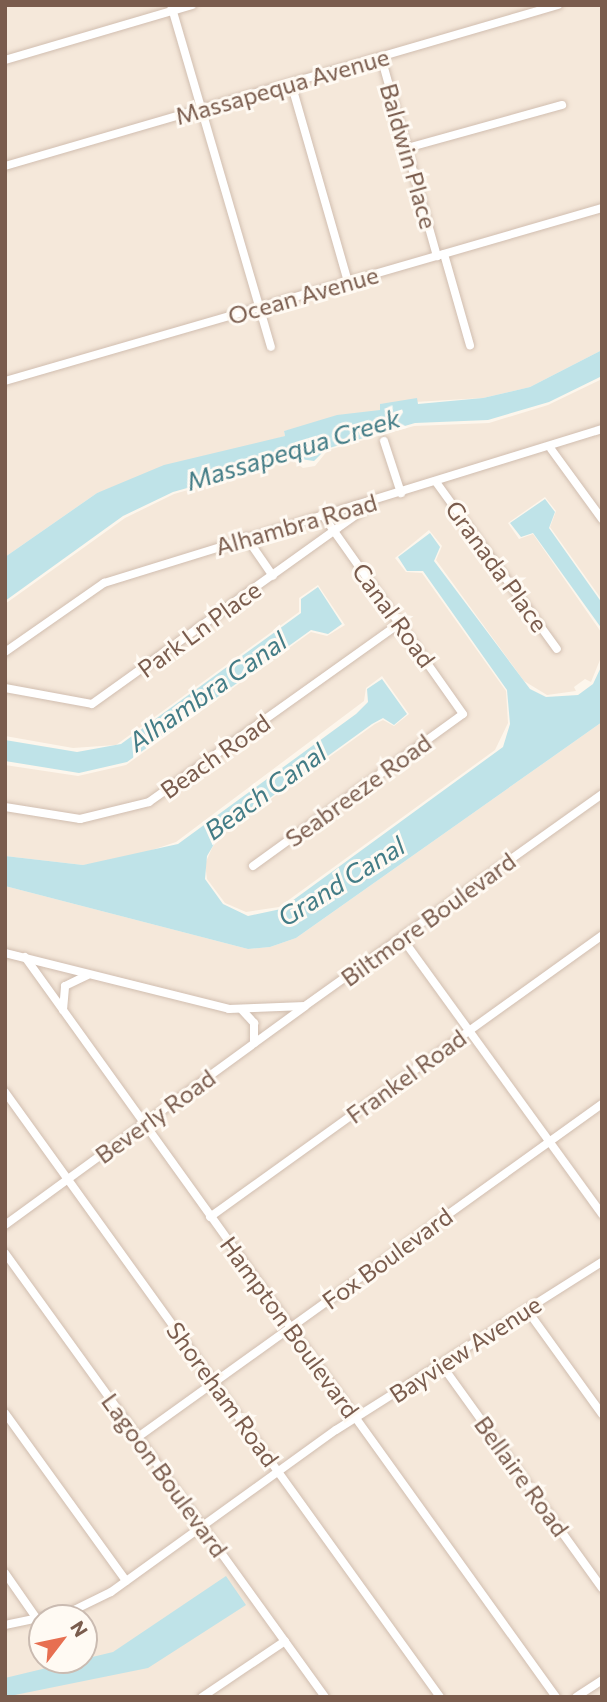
<!DOCTYPE html>
<html>
<head>
<meta charset="utf-8">
<style>
	body { margin:0 }
	#map { position:relative; width:607px; height:1702px; overflow:hidden; background:#fdf6ec; font-family:Commissioner,sans-serif }
	div>[style] { position:absolute }
	[style*='--x'] { left:calc(var(--x)*1px); top:calc(var(--y)*1px); width:calc(var(--w)*1px); rotate:calc(var(--a)*1deg) }
	.residential>* { inset:0; background:#f5e8da }
	.water>* { inset:0; background:#bfe3e8 }
	.roads { filter:drop-shadow(0 0 2px #d1beb0) drop-shadow(0 0 2px #d1beb0) }
	.minor>* { height:8px; margin:-4px; padding:0 4px; transform-origin:4px; border-radius:4px; background:#fff }
	span { translate:-50% -50%; white-space:nowrap; text-align:center; line-height:1.15; -webkit-text-stroke:6px #fffaf3; paint-order:stroke }
	.street-label { font-size:24px; color:#7a5c4d }
	.water-label { font-size:26px; color:#437c86; font-style:italic }
	.frame { position:absolute; inset:0; border:7px solid #7a5c4d; pointer-events:none }
	.north { position:absolute; left:28px; top:1604px; width:70px; height:70px; box-sizing:border-box; background:#fffaf3; border:2px solid #cabbb1; border-radius:50%; rotate:58deg; font-size:19px; font-weight:700; line-height:28px; text-align:center; color:#7a5c4d }
	.north::after { content:''; display:block; margin:auto; width:24px; height:32px; background:#e76f51; clip-path:polygon(50% 0,100% 100%,50% 72%,0 100%) }
</style>
</head>
<body>
<div id="map">
	<div class="residential">
		<div style="clip-path:polygon(5px 5px,602px 5px,602px 350px,530px 387px,483px 398px,380px 404px,381px 410px,284px 431px,285px 436px,97px 493px,5px 557px)"></div>
		<div style="clip-path:polygon(602px 379px,602px 600px,550px 527px,556px 511px,545px 497px,508px 523px,519px 539px,533px 534px,601px 632px,602px 655px,591px 682px,585px 679px,574px 687px,576px 691px,547px 695px,524px 681px,436px 560px,442px 546px,429px 530px,395px 558px,406px 572px,422px 573px,506px 691px,508px 723px,495px 750px,279px 907px,246px 912px,225px 903px,207px 879px,205px 864px,212px 848px,221px 835px,375px 724px,383px 720px,394px 726px,409px 714px,382px 676px,366px 688px,364px 701px,176px 842px,125px 859px,83px 865px,5px 856px,5px 765px,78px 776px,126px 765px,311px 632px,327px 636px,345px 625px,318px 585px,299px 598px,299px 612px,116px 745px,73px 748px,5px 736px,5px 604px,125px 518px,174px 494px,292px 460px,303px 468px,315px 466px,328px 450px,414px 426px,489px 423px,548px 405px)"></div>
		<div style="clip-path:polygon(evenodd,602px 722px,602px 1697px,5px 1697px,5px 886px,248px 949px,270px 947px,296px 938px,602px 722px,42px 1618px,84px 1618px,84px 1660px,42px 1660px,42px 1618px)"></div>
	</div>
	<div class="water">
		<div style="clip-path:polygon(602px 350px,602px 376px,549px 402px,488px 420px,415px 423px,326px 449px,314px 461px,293px 458px,173px 492px,123px 516px,5px 601px,5px 557px,97px 493px,164px 465px,285px 436px,284px 431px,337px 415px,380px 410px,380px 404px,417px 398px,418px 404px,483px 398px,530px 387px)"></div>
		<div style="clip-path:polygon(545px 499px,555px 512px,549px 528px,602px 603px,602px 629px,533px 533px,521px 537px,510px 523px)"></div>
		<div style="clip-path:polygon(430px 533px,440px 547px,434px 561px,530px 689px,546px 697px,578px 695px,593px 684px,602px 665px,602px 722px,296px 938px,270px 947px,248px 949px,5px 886px,5px 856px,83px 865px,178px 844px,356px 714px,368px 702px,367px 689px,382px 679px,407px 714px,394px 725px,383px 718px,372px 724px,220px 834px,207px 856px,205px 879px,223px 904px,248px 916px,281px 909px,503px 747px,510px 724px,507px 690px,423px 571px,407px 571px,398px 557px)"></div>
		<div style="clip-path:polygon(318px 587px,342px 624px,328px 634px,311px 630px,127px 762px,79px 773px,5px 761px,5px 740px,77px 752px,121px 744px,301px 613px,301px 599px)"></div>
		<div style="clip-path:polygon(226px 1576px,246px 1605px,148px 1668px,5px 1697px,5px 1678px,113px 1652px)"></div>
	</div>
	<div class="roads">
		<div class="minor">
			<div style="--x:171;--y:5;--w:356;--a:73.7"></div>
			<div style="--x:381;--y:57;--w:207;--a:74.3"></div>
			<div style="--x:5;--y:60;--w:195;--a:-16.4"></div>
			<div style="--x:291;--y:83;--w:207;--a:74"></div>
			<div style="--x:407;--y:148;--w:161;--a:-15.5"></div>
			<div style="--x:5;--y:166;--w:576;--a:-16.23"></div>
			<div style="--x:444;--y:254;--w:95;--a:74.1"></div>
			<div style="--x:5;--y:381;--w:622;--a:-16.16"></div>
			<div style="--x:384;--y:441;--w:55;--a:71.9"></div>
			<div style="--x:551;--y:449;--w:87;--a:53.9"></div>
			<div style="--x:436;--y:482;--w:206;--a:54.1"></div>
			<div style="--x:246;--y:537;--w:47;--a:55.3"></div>
			<div style="--x:5;--y:652;--w:121;--a:-34.9"></div>
			<div style="--x:104;--y:583;--w:521;--a:-17.18"></div>
			<div style="--x:5;--y:688;--w:88;--a:10.4"></div>
			<div style="--x:92;--y:704;--w:342;--a:-35.6"></div>
			<div style="--x:5;--y:807;--w:76;--a:9.1"></div>
			<div style="--x:80;--y:819;--w:71;--a:-13.8"></div>
			<div style="--x:149;--y:802;--w:308;--a:-35.5"></div>
			<div style="--x:253;--y:866;--w:259;--a:-35.9"></div>
			<div style="--x:463;--y:714;--w:241;--a:-125.2"></div>
			<div style="--x:402;--y:938;--w:341;--a:54.1"></div>
			<div style="--x:5;--y:953;--w:231;--a:14"></div>
			<div style="--x:229;--y:1009;--w:76;--a:-2.3"></div>
			<div style="--x:305;--y:1006;--w:365;--a:-35.5"></div>
			<div style="--x:25;--y:957;--w:911;--a:54.34"></div>
			<div style="--x:63;--y:1010;--w:24;--a:-85"></div>
			<div style="--x:65;--y:986;--w:25;--a:-26"></div>
			<div style="--x:242;--y:1010;--w:18;--a:47"></div>
			<div style="--x:254;--y:1023;--w:20;--a:90"></div>
			<div style="--x:5;--y:1092;--w:745;--a:54.28"></div>
			<div style="--x:210;--y:1217;--w:483;--a:-35.7"></div>
			<div style="--x:5;--y:1225;--w:371;--a:-36.1"></div>
			<div style="--x:5;--y:1253;--w:547;--a:54.22"></div>
			<div style="--x:527;--y:1310;--w:128;--a:54.2"></div>
			<div style="--x:441;--y:1364;--w:276;--a:54.3"></div>
			<div style="--x:5;--y:1413;--w:207;--a:54.2"></div>
			<div style="--x:138;--y:1437;--w:571;--a:-35.67"></div>
			<div style="--x:5;--y:1573;--w:56;--a:55.2"></div>
			<div style="--x:5;--y:1625;--w:68;--a:-11.8"></div>
			<div style="--x:72;--y:1611;--w:43;--a:-26"></div>
			<div style="--x:111;--y:1592;--w:277;--a:-35.8"></div>
			<div style="--x:336;--y:1430;--w:315;--a:-32.3"></div>
			<div style="--x:202;--y:1697;--w:100;--a:-34"></div>
			<div style="--x:576;--y:1697;--w:31;--a:-33"></div>
		</div>
	</div>
	<div class="street-label">
		<span style="left:282px;top:86px;rotate:-16deg">Massapequa Avenue</span>
		<span style="left:409px;top:156px;rotate:74deg">Baldwin Place</span>
		<span style="left:303px;top:295px;rotate:-16deg">Ocean Avenue</span>
		<span style="left:296px;top:524px;rotate:-16deg">Alhambra Road</span>
		<span style="left:497px;top:566px;rotate:54deg">Granada Place</span>
		<span style="left:394px;top:615px;rotate:54deg">Canal Road</span>
		<span style="left:199px;top:629px;rotate:-36deg">Park Ln Place</span>
		<span style="left:215px;top:756px;rotate:-35deg">Beach Road</span>
		<span style="left:358px;top:790px;rotate:-36deg">Seabreeze Road</span>
		<span style="left:428px;top:919px;rotate:-36deg">Biltmore Boulevard</span>
		<span style="left:406px;top:1076px;rotate:-36deg">Frankel Road</span>
		<span style="left:155px;top:1116px;rotate:-36deg">Beverly Road</span>
		<span style="left:387px;top:1258px;rotate:-36deg">Fox Boulevard</span>
		<span style="left:290px;top:1327px;rotate:54deg">Hampton Boulevard</span>
		<span style="left:465px;top:1349px;rotate:-33deg">Bayview Avenue</span>
		<span style="left:223px;top:1394px;rotate:54deg">Shoreham Road</span>
		<span style="left:165px;top:1475px;rotate:54deg">Lagoon Boulevard</span>
		<span style="left:522px;top:1476px;rotate:54deg">Bellaire Road</span>
	</div>
	<div class="water-label">
		<span style="left:293px;top:449px;rotate:-17deg">Massapequa Creek</span>
		<span style="left:207px;top:691px;rotate:-35deg">Alhambra Canal</span>
		<span style="left:265px;top:791px;rotate:-36deg">Beach Canal</span>
		<span style="left:341px;top:881px;rotate:-32deg">Grand Canal</span>
	</div>
	<div class="frame"></div>
	<div class="north">N</div>
</div>
</body>
</html>
